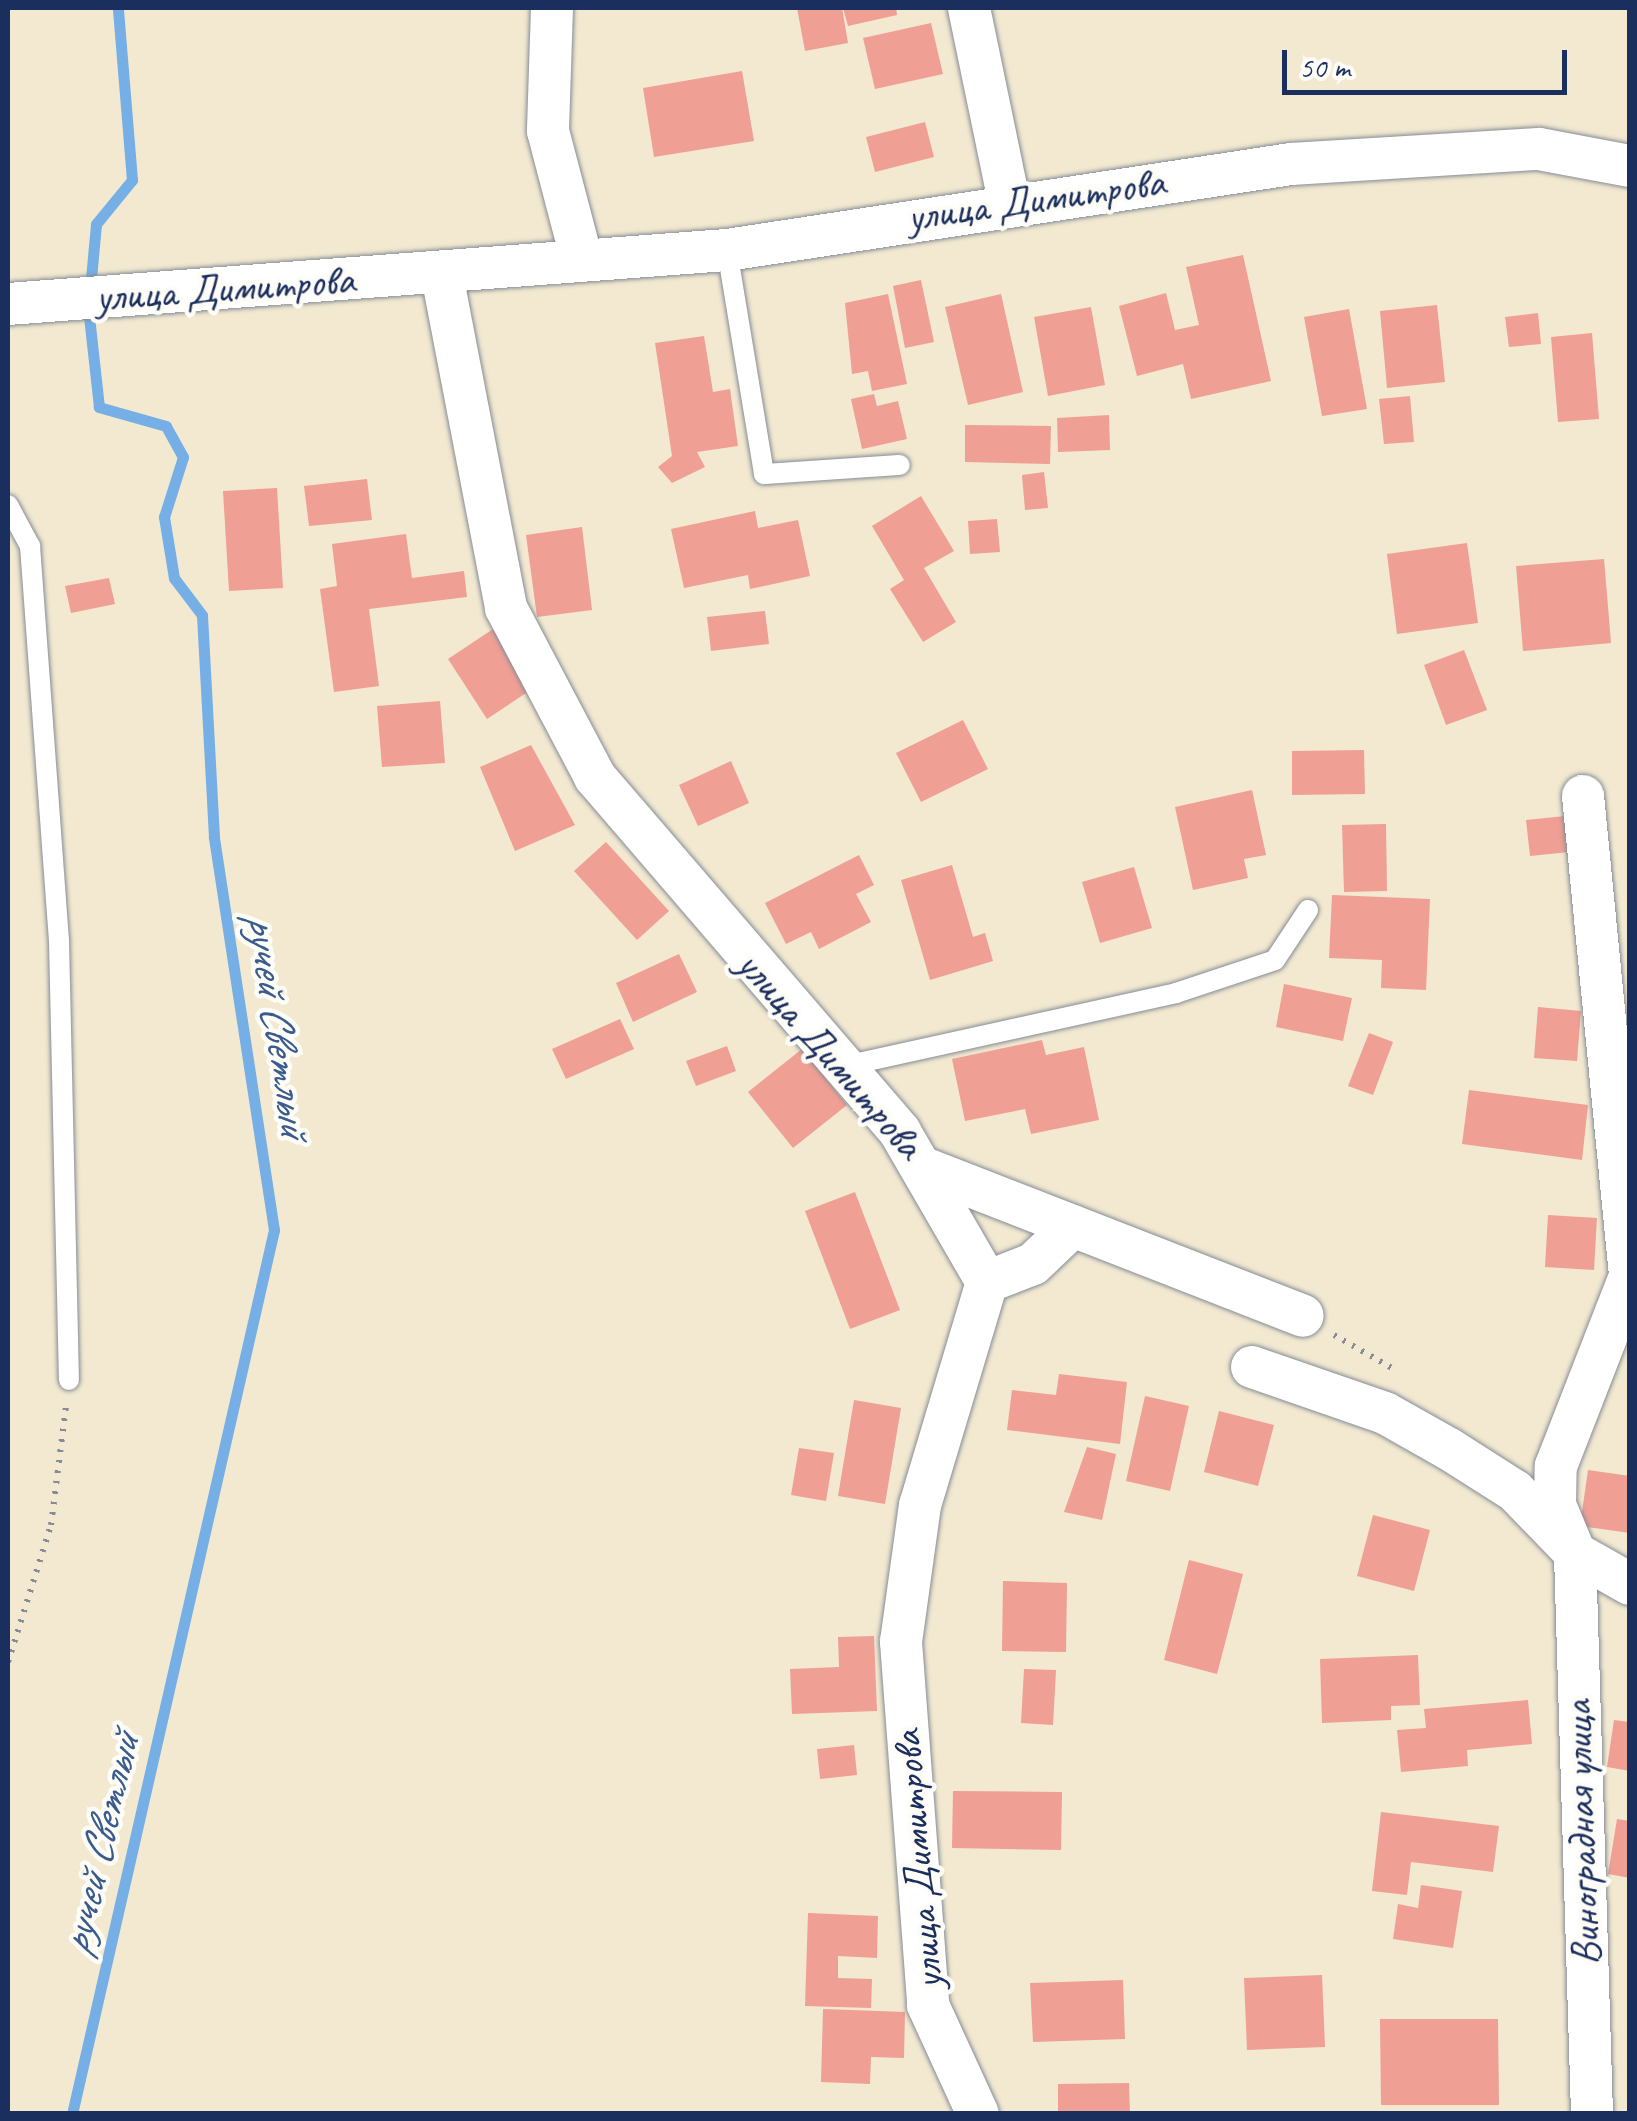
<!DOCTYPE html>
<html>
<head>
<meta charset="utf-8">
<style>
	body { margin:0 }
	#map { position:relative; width:1637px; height:2121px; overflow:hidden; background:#f2e9d0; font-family:Caveat,sans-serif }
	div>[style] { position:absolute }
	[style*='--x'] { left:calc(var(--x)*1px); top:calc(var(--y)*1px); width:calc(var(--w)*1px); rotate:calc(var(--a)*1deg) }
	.stream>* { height:11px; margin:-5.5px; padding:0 5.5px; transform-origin:5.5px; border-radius:5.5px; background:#75afe5 }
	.building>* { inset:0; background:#ef9f94 }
	.path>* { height:6px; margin-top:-3px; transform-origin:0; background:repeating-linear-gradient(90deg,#868c97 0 2.5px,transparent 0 10.5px) }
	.roads { filter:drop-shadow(0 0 2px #868c97) drop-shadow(0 0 2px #868c97) }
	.lane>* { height:20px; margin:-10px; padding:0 10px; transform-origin:10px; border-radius:10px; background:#fff }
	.street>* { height:42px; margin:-21px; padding:0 21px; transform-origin:21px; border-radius:21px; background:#fff }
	span { translate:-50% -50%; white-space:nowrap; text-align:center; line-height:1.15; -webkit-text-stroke:9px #fdfcf7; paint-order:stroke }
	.street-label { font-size:42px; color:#1b2f5e }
	.water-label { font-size:45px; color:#3a5c8d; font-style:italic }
	.frame { position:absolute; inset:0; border:10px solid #1b2f5e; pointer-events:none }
	.scale { position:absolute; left:1282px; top:50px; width:285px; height:45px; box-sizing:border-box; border:5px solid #1b2f5e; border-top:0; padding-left:12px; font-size:30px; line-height:35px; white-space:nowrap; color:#1b2f5e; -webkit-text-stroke:8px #fdfcf7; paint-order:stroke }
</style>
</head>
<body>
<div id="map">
	<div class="stream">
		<div style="--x:90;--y:289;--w:65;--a:-84.7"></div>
		<div style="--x:96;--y:224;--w:57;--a:-50.7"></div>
		<div style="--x:132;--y:180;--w:173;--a:-94.7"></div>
		<div style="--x:72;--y:2114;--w:907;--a:-77.13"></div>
		<div style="--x:274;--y:1230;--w:398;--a:-98.7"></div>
		<div style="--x:214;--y:837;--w:222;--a:-93.1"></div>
		<div style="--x:202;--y:615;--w:46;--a:-127.1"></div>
		<div style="--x:174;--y:578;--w:62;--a:-99.3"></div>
		<div style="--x:164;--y:517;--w:63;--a:-72.4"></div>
		<div style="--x:183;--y:457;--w:35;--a:-119"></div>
		<div style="--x:166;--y:426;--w:70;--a:-164.2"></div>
		<div style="--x:99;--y:407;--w:101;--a:-96.3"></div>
	</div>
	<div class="building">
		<div style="clip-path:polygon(797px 8px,842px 8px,848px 43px,805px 51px)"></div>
		<div style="clip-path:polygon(843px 8px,896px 8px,897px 15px,848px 26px)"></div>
		<div style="clip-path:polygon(931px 23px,943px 74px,875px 89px,863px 38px)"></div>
		<div style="clip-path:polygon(742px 71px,754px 141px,654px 157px,643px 88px)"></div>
		<div style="clip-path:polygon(925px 122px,934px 157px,875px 172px,866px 137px)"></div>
		<div style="clip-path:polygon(1243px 255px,1271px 381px,1191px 399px,1183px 364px,1137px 376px,1119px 306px,1166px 293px,1175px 330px,1199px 325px,1186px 267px)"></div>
		<div style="clip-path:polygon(921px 280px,934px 342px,905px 348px,893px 286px)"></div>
		<div style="clip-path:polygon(888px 294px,907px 384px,872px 391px,868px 371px,852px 374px,845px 303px)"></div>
		<div style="clip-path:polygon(1001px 294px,1023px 392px,968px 405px,945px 307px)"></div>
		<div style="clip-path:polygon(1437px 305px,1445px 382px,1387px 388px,1380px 311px)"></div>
		<div style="clip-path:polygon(1091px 307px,1105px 385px,1048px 396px,1034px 317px)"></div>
		<div style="clip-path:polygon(1349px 309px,1367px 409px,1322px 416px,1304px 317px)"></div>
		<div style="clip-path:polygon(1538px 313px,1541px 344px,1509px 347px,1505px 317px)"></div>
		<div style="clip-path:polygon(1592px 333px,1599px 419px,1558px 422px,1551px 337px)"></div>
		<div style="clip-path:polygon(704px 336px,713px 392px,730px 389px,738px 446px,697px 452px,705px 467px,672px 483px,658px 467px,672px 456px,655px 343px)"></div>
		<div style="clip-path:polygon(874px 394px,877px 406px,898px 401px,907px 439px,862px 449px,851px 399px)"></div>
		<div style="clip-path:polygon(1410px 396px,1414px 442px,1384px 444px,1379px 399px)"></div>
		<div style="clip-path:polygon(1109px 415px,1110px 450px,1058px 452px,1057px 418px)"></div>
		<div style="clip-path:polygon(965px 425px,1051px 426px,1050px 464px,965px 462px)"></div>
		<div style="clip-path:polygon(1044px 472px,1048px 508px,1025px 510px,1022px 475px)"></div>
		<div style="clip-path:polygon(367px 479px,372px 520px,309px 526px,304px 486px)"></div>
		<div style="clip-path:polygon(277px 488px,283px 588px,229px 591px,223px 491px)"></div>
		<div style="clip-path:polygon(921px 496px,954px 551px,924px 568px,956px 622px,923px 642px,890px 589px,904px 580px,872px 526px)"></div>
		<div style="clip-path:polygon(755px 511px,758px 528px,798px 520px,810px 576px,750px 589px,748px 575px,684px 588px,671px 529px)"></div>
		<div style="clip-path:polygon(997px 519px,1000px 552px,970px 554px,968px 521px)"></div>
		<div style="clip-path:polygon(582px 527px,592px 610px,537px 617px,526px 535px)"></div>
		<div style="clip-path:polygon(406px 534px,412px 578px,464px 571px,467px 597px,369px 609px,379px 686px,334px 692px,320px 589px,337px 586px,332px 544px)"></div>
		<div style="clip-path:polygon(1467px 543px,1478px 623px,1397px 634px,1387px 554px)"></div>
		<div style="clip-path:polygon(1604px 559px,1611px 643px,1523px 651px,1516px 566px)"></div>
		<div style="clip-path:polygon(109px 578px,115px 604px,71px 613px,65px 586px)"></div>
		<div style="clip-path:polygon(765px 611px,769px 644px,711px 651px,707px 617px)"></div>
		<div style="clip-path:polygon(493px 629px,532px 689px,487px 719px,448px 659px)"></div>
		<div style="clip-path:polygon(1464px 650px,1487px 710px,1446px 725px,1424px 665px)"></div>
		<div style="clip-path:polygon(440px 701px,445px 763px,382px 767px,377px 706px)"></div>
		<div style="clip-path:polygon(963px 720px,988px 769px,921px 802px,896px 753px)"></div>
		<div style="clip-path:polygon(531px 745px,575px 825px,515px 851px,480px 767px)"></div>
		<div style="clip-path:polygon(1364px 750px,1365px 794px,1292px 795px,1292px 751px)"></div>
		<div style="clip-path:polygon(731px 761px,749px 803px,698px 826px,679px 785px)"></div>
		<div style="clip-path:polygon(1252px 790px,1266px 855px,1244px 859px,1248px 878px,1193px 890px,1175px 807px)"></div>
		<div style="clip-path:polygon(1565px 816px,1569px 852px,1530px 856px,1526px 820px)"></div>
		<div style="clip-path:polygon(1386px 824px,1387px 891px,1344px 892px,1342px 825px)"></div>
		<div style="clip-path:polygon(606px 842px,669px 911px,637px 940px,574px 871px)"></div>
		<div style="clip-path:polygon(859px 855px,874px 885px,856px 894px,871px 922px,819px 949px,811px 932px,786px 944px,765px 903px)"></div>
		<div style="clip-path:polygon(952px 865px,973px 937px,985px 933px,993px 961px,930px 980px,901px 880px)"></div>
		<div style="clip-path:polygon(1134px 867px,1152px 928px,1100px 943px,1082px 882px)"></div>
		<div style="clip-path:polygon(1332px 895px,1430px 899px,1426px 990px,1381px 988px,1382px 960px,1329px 958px)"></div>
		<div style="clip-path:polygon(679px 954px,697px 992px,633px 1022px,616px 983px)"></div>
		<div style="clip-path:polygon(1284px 984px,1352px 998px,1343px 1041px,1276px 1027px)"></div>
		<div style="clip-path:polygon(1538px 1007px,1581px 1011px,1577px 1061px,1534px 1058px)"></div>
		<div style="clip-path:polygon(620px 1019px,634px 1049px,566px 1079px,552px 1049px)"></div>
		<div style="clip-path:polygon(1369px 1033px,1393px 1042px,1373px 1095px,1348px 1086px)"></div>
		<div style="clip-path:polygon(1042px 1040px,1046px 1055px,1084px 1047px,1099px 1120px,1031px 1134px,1025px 1109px,965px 1121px,952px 1059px)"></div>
		<div style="clip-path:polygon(727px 1046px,736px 1071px,696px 1086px,686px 1061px)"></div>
		<div style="clip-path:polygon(802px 1049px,847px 1105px,793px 1148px,748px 1092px)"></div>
		<div style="clip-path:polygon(1469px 1090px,1588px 1105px,1582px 1160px,1462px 1144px)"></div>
		<div style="clip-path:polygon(855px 1192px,900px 1310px,850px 1329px,805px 1211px)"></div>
		<div style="clip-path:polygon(1548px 1215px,1597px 1218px,1594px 1270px,1545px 1267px)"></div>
		<div style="clip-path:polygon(1059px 1374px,1127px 1382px,1120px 1444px,1007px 1430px,1012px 1390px,1056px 1395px)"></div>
		<div style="clip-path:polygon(1145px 1396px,1189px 1406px,1170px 1491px,1126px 1481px)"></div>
		<div style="clip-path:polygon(854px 1400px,901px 1408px,885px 1504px,838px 1496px)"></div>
		<div style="clip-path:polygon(1219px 1411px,1274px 1425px,1258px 1486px,1204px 1472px)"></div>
		<div style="clip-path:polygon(1087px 1447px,1116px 1454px,1102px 1520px,1064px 1512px)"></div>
		<div style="clip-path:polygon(799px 1448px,834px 1453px,826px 1501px,791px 1495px)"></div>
		<div style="clip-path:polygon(1588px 1470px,1630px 1476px,1630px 1533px,1580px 1526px)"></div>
		<div style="clip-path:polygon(1373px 1515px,1430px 1530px,1414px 1591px,1357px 1576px)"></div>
		<div style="clip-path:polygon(1189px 1560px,1243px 1574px,1217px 1674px,1164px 1660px)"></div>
		<div style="clip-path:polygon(1003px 1581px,1067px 1583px,1066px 1652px,1002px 1651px)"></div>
		<div style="clip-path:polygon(874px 1636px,877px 1711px,792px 1714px,790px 1669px,839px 1667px,838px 1637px)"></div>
		<div style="clip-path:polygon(1418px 1655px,1420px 1705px,1391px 1706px,1391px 1720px,1322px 1723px,1320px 1659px)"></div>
		<div style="clip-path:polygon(1024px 1669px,1056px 1670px,1053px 1725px,1021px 1723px)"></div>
		<div style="clip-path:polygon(1528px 1700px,1532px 1744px,1467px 1750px,1468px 1766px,1401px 1772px,1397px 1730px,1426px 1728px,1424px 1709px)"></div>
		<div style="clip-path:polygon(1614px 1720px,1630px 1722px,1630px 1771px,1607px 1767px)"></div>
		<div style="clip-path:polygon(854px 1745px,857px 1775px,820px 1779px,817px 1749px)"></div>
		<div style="clip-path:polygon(953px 1791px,1062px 1792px,1061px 1850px,952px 1848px)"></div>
		<div style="clip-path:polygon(1381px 1812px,1499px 1826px,1493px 1872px,1411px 1862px,1407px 1895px,1372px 1891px)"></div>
		<div style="clip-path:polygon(1617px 1819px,1630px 1821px,1630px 1878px,1608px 1874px)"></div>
		<div style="clip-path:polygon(1421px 1885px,1462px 1891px,1453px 1948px,1393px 1939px,1398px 1904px,1418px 1908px)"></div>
		<div style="clip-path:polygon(808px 1913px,878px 1916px,877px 1958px,838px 1956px,838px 1978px,872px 1979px,871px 2008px,805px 2006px)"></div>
		<div style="clip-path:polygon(1322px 1975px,1325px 2047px,1247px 2050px,1244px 1978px)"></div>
		<div style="clip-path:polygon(1123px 1980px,1125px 2039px,1033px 2042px,1030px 1983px)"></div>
		<div style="clip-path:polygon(823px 2009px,905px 2012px,904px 2058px,871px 2057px,870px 2084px,821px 2082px)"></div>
		<div style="clip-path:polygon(1380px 2019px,1498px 2019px,1499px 2105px,1381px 2105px)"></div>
		<div style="clip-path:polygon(1129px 2083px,1130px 2114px,1058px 2114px,1058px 2084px)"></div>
	</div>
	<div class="path">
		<div style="--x:1334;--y:1335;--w:73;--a:29.7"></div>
		<div style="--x:8;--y:1662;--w:144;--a:-72.6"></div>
		<div style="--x:51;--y:1525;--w:120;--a:-82.8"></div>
	</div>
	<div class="roads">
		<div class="lane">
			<div style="--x:727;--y:250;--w:227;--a:80.6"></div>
			<div style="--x:764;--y:474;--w:136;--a:-3.8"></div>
			<div style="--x:8;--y:505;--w:47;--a:61.8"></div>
			<div style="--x:30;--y:546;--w:396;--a:85.8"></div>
			<div style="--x:59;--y:941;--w:439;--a:88.7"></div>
			<div style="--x:840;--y:1067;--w:344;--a:-12.4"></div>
			<div style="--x:1176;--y:993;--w:104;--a:-18.4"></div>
			<div style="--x:1275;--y:960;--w:60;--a:-56.6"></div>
		</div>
		<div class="street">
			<div style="--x:552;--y:8;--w:123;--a:91.9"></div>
			<div style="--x:548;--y:131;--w:134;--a:75.3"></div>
			<div style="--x:969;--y:8;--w:197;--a:78.3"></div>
			<div style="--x:442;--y:275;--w:339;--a:79.1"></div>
			<div style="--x:506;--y:608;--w:191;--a:62.2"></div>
			<div style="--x:595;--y:777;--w:468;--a:49.3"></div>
			<div style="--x:900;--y:1132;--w:173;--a:59.9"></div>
			<div style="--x:987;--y:1282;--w:233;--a:106.7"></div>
			<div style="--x:920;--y:1505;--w:138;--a:97.9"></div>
			<div style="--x:901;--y:1642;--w:364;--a:85.7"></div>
			<div style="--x:928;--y:2005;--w:120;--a:65.4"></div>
			<div style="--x:8;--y:304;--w:721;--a:-4.3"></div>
			<div style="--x:727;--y:250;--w:571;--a:-8.67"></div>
			<div style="--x:1291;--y:164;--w:248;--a:-3.5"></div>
			<div style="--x:1539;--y:149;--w:93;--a:10.6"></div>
			<div style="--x:1583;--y:796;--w:479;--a:84.4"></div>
			<div style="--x:929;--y:1170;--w:401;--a:21.3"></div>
			<div style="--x:987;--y:1282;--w:49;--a:-21.4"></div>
			<div style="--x:1033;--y:1264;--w:55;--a:-43.5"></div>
			<div style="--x:1252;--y:1367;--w:141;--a:19.1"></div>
			<div style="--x:1385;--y:1413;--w:73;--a:29.4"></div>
			<div style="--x:1449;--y:1449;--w:78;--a:32.5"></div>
			<div style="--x:1515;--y:1491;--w:86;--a:45.9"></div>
			<div style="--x:1575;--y:1553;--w:63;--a:29.4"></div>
			<div style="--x:1592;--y:2114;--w:561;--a:-91.74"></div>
			<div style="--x:1575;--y:1553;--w:52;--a:-112.6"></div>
			<div style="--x:1555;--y:1505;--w:39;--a:-89"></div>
			<div style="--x:1556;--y:1466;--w:204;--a:-68.7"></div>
		</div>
	</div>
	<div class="street-label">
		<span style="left:1036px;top:200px;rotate:-8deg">улица Димитрова</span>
		<span style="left:225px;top:289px;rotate:-4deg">улица Димитрова</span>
		<span style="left:830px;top:1055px;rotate:49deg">улица Димитрова</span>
		<span style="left:1582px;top:1833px;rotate:-92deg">Виноградная улица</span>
		<span style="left:918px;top:1860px;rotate:-95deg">улица Димитрова</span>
	</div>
	<div class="water-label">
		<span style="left:278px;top:1025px;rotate:81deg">ручей Светлый</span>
		<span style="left:100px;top:1844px;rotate:-77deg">ручей Светлый</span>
	</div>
	<div class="frame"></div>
	<div class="scale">50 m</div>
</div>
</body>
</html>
